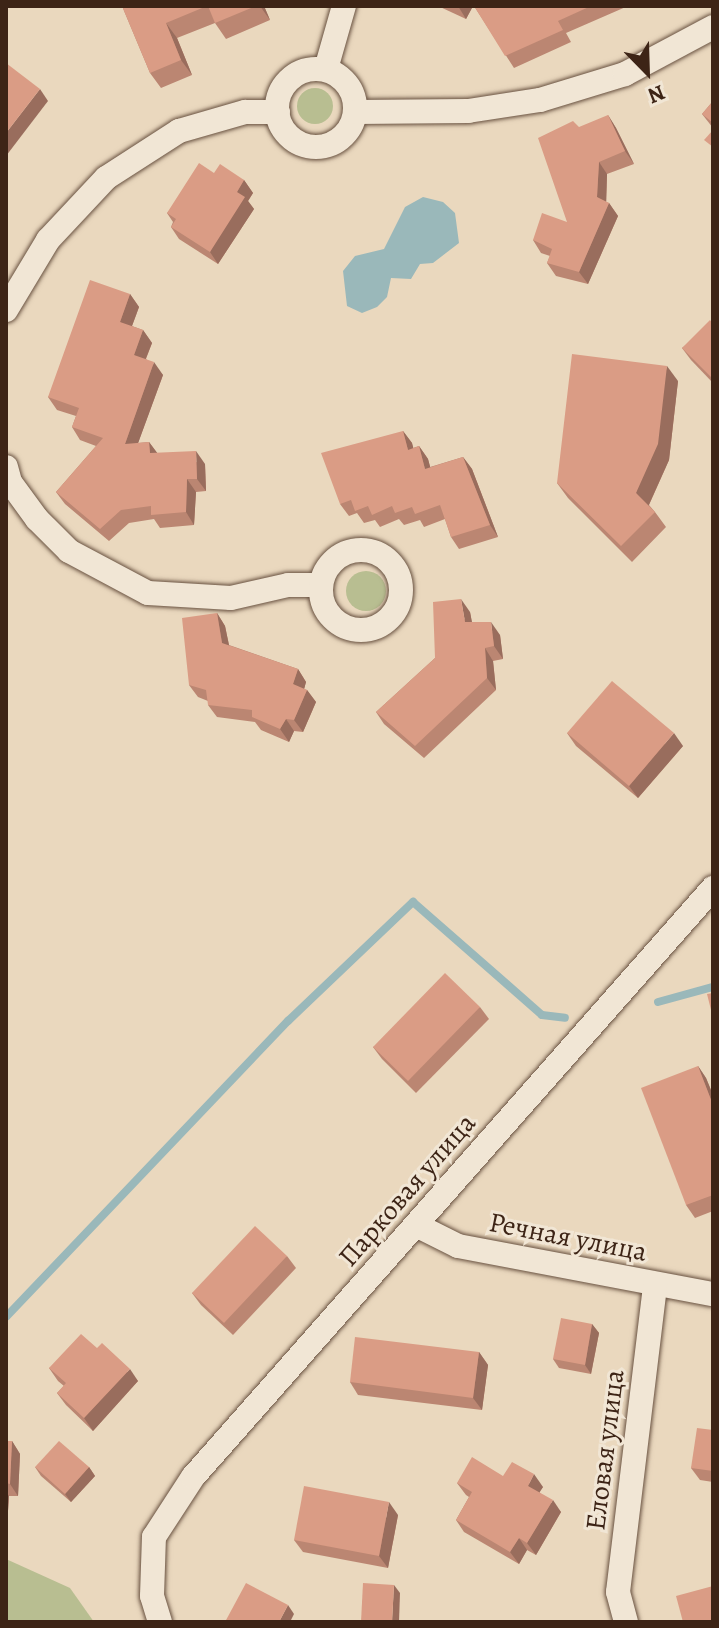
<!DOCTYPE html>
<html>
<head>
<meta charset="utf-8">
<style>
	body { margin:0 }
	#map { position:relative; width:719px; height:1628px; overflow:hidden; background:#ead8be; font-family:Alegreya,serif }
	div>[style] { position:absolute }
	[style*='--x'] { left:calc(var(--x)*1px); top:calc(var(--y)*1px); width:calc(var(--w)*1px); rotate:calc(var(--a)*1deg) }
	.green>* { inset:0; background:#b8be91 }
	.round { border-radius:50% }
	.water>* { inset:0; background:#9ab8ba }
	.stream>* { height:8px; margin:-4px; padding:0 4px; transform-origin:4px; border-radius:4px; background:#9ab8ba }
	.roads { filter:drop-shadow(0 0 2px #685140) drop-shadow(0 0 2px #685140) }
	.street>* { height:24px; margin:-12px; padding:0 12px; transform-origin:12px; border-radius:12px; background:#f1e6d5 }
	.street>.ring { margin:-12px; padding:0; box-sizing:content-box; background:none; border:24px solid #f1e6d5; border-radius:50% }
	.wall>* { inset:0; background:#bb8672 }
	.shaded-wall>* { inset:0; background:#996d5d }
	.building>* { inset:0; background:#da9c85 }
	span { translate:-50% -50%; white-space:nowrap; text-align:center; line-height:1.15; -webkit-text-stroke:6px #f1e6d5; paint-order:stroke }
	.street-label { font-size:28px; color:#3d2416 }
	.frame { position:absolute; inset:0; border:8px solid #3d2416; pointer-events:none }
	.north { position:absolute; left:607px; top:32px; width:80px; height:80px; -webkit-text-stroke:6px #f1e6d5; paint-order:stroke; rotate:157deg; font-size:22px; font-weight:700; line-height:32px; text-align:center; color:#3d2416 }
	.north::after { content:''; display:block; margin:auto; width:28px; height:36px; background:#3d2416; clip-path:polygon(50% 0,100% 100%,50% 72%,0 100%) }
</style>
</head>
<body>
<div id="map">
	<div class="green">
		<div class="round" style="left:297px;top:88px;width:36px;height:36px"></div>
		<div class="round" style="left:346px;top:571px;width:40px;height:40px"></div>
		<div style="clip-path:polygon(6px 1559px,70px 1588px,94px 1622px,6px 1622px)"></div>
	</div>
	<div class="water">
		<div style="clip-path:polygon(423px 197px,443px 202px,455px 213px,459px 243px,433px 263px,420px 264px,411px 279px,391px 278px,387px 297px,377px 307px,362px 313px,347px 306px,343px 271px,355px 256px,384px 249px,405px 207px)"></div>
	</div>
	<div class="stream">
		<div style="--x:658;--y:1002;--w:57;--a:-15.3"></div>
		<div style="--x:6;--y:1317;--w:409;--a:-46.4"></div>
		<div style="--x:288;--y:1021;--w:173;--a:-43.6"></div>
		<div style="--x:413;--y:902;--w:171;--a:41.2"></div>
		<div style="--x:542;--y:1015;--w:23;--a:7"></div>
	</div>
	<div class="roads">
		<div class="street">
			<div class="ring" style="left:277px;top:69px;width:54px;height:54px"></div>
			<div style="--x:326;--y:69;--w:66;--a:-74.1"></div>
			<div style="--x:355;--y:112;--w:113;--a:-0.5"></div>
			<div style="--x:468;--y:111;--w:73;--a:-8.7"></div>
			<div style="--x:540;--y:100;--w:89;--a:-17"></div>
			<div style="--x:625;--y:74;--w:100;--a:-28.1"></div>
			<div style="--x:6;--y:310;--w:82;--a:-59"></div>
			<div style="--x:48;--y:240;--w:85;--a:-46.9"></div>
			<div style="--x:106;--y:178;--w:87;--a:-32.8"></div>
			<div style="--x:179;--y:131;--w:69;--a:-16.1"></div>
			<div style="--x:245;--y:112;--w:33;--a:0"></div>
			<div style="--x:6;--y:467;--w:16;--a:75"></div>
			<div style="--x:10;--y:482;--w:46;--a:53.9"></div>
			<div style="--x:37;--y:519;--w:45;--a:45"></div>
			<div style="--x:69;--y:551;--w:89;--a:28"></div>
			<div style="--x:148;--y:593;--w:83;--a:3.4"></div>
			<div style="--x:231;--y:598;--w:58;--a:-12.8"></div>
			<div style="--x:288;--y:585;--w:33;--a:0"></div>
			<div class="ring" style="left:321px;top:550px;width:56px;height:56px"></div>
			<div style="--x:416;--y:1225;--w:47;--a:26.6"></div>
			<div style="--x:458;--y:1246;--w:259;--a:10.7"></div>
			<div style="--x:160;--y:1622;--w:27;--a:-107"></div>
			<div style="--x:152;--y:1596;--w:59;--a:-88.1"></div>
			<div style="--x:154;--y:1537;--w:72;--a:-57"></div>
			<div style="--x:193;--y:1477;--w:786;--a:-48.56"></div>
			<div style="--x:626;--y:1622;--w:31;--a:-105"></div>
			<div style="--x:618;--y:1592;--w:310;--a:-83.1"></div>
		</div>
	</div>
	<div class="wall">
		<div style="clip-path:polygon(122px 6px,264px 6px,270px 20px,226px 39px,215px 23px,177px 38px,192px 75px,161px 88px,150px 73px)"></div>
		<div style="clip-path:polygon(438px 6px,473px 6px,466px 19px)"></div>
		<div style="clip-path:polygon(474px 6px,628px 6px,566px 33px,571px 42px,514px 68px)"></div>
		<div style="clip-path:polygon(713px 101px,713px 128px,702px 114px)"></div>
		<div style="clip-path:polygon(608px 115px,616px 128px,634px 164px,607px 174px,606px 202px,609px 203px,618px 216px,588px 284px,556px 276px,547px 263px,550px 256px,541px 253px,533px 240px,567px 222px)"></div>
		<div style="clip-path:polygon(214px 173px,244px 180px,253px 193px,248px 201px,254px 209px,218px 264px,179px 239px,171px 227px,173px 222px,167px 213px)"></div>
		<div style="clip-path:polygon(130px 294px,139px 307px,132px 326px,143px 330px,152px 343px,146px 359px,163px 375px,138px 443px,149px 442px,157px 453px,205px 464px,206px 491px,196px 492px,194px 525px,160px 528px,154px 519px,129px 523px,109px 541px,65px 504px,56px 492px,96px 446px,80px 440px,72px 427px,76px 416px,57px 410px,48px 397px)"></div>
		<div style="clip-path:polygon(713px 324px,713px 383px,691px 360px,682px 348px)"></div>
		<div style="clip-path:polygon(678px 381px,669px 460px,649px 505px,655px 512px,666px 527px,632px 562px,568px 498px,557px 483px)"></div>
		<div style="clip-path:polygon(403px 431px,412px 443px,413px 448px,419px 446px,428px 459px,430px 467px,463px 457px,472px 469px,498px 537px,459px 549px,451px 537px,445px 519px,424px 527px,420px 520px,404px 525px,399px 519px,380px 527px,375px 520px,364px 523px,357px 513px,349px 516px,340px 504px)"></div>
		<div style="clip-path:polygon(470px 612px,472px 622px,500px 635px,503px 659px,493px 661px,496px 690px,424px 758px,384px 724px,376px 712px,435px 658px)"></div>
		<div style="clip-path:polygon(217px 613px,225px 626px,229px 645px,298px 669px,306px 682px,304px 689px,307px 690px,316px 702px,303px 732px,294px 731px,289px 742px,261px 730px,255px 722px,217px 717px,208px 705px,208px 701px,198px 697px,189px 685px)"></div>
		<div style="clip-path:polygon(567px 733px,683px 746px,638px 798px,576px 746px)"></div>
		<div style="clip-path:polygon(480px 1007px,489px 1019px,416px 1093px,382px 1059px,373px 1047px)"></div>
		<div style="clip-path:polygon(698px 1066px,706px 1078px,713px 1095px,713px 1211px,695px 1218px,686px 1205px)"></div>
		<div style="clip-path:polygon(287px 1256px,296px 1268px,233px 1335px,201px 1305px,192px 1293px)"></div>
		<div style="clip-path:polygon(592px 1324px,599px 1333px,591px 1374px,559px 1368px,553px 1359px)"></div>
		<div style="clip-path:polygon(97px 1348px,138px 1381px,93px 1431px,66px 1405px,57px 1393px,64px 1386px,58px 1381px,49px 1368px)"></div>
		<div style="clip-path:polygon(479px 1352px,488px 1365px,482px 1410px,358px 1395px,350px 1382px)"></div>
		<div style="clip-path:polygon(713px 1430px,713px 1482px,700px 1480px,691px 1468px)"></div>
		<div style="clip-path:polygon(6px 1441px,12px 1441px,20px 1454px,18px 1496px,9px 1496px,8px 1511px,6px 1511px)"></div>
		<div style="clip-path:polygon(35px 1467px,89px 1467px,95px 1476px,71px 1502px,41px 1476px)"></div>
		<div style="clip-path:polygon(503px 1476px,543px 1487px,539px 1492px,561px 1512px,536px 1555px,527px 1550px,519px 1564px,464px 1532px,456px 1520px,469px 1497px,466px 1495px,457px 1483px)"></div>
		<div style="clip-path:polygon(398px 1515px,388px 1568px,303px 1552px,294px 1540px)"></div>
	</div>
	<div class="shaded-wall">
		<div style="clip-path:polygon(260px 6px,264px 6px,270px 20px)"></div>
		<div style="clip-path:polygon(458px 6px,473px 6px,466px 19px)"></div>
		<div style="clip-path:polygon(166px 23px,177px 38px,192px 75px,181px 60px)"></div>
		<div style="clip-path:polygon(40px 89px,48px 101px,6px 156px,6px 133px)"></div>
		<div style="clip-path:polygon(608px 115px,616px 128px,634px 164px,625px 151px)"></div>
		<div style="clip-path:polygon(599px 162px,607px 174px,606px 209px,597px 197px)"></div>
		<div style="clip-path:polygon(244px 180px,253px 193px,248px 201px,254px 209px,218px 264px,210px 252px,237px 192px)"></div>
		<div style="clip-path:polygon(609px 203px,618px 216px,588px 284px,579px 272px)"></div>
		<div style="clip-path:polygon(130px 294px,139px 307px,129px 334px,120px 322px)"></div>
		<div style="clip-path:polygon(143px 330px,152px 343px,142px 368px,134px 355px)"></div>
		<div style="clip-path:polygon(154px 362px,163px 375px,133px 457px,125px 444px)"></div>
		<div style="clip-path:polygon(667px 366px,678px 381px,669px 460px,647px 509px,636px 493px)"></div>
		<div style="clip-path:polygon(403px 431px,412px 443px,417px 462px,408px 450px)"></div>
		<div style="clip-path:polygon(149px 442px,158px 454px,150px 453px)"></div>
		<div style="clip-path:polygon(419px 446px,428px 459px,434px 481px,425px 469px)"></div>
		<div style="clip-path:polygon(196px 451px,205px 464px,206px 491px,197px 479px)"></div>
		<div style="clip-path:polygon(463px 457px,472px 469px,498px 537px,490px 525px)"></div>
		<div style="clip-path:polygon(187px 479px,196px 492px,194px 525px,186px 512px)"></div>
		<div style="clip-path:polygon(461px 599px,470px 612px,474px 634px,465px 622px)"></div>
		<div style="clip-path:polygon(217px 613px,225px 626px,231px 655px,222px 643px)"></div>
		<div style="clip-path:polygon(491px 622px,500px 635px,503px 659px,494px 646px)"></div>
		<div style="clip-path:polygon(485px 648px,493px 661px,496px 690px,487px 678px)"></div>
		<div style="clip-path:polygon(298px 669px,306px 682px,302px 697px,293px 684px)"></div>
		<div style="clip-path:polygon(307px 690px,316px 702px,303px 732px,294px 720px)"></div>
		<div style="clip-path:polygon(286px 719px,294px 731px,289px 742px,280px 729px)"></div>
		<div style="clip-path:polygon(674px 733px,683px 746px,638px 798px,629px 786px)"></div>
		<div style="clip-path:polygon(698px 1066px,706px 1078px,713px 1095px,713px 1105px)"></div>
		<div style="clip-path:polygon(592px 1324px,599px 1333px,591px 1374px,585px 1365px)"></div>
		<div style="clip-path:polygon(479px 1352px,488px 1365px,482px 1410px,473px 1398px)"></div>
		<div style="clip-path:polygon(130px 1369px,138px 1381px,93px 1431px,84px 1418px)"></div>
		<div style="clip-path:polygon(12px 1441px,20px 1454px,18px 1496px,10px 1484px)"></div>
		<div style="clip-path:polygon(89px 1467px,95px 1476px,71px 1502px,65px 1494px)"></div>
		<div style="clip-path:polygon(534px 1474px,543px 1487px,536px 1498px,528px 1486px)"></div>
		<div style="clip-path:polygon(6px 1492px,9px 1496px,8px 1511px,6px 1507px)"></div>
		<div style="clip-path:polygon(553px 1500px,561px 1512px,536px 1555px,527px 1543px)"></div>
		<div style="clip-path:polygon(389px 1502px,398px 1515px,388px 1568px,379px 1556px)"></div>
		<div style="clip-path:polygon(519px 1538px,527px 1550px,519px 1564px,510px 1552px)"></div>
		<div style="clip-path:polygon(394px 1585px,400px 1593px,399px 1622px,392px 1622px)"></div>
		<div style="clip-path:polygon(288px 1605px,294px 1614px,290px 1622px,279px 1622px)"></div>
	</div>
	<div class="building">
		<div style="clip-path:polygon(122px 6px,207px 6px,166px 23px,181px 60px,150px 73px)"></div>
		<div style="clip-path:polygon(208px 6px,256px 6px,215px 23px)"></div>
		<div style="clip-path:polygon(474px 6px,591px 6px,558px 21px,563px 30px,505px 56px)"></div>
		<div style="clip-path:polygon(6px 63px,40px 89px,6px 133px)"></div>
		<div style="clip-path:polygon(713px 101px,713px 123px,702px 114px)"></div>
		<div style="clip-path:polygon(608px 115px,625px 151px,599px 162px,597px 197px,609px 203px,579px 272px,547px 263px,552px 249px,533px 240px,542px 213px,567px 222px,538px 138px,573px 121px,579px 127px)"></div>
		<div style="clip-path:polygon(713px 130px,713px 147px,704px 140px)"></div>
		<div style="clip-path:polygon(199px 163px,214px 173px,220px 164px,244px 180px,237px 192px,245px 197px,210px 252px,171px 227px,176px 219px,167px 213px)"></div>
		<div style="clip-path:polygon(90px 280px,130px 294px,120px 322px,143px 330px,134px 355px,154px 362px,125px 444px,149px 442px,150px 453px,196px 451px,197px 479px,187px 479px,186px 512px,151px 515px,151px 506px,121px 510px,100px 529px,56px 492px,103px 438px,72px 427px,79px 408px,48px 397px)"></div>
		<div style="clip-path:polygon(710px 320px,713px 324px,713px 379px,682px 348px)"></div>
		<div style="clip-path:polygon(572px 354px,667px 366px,658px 444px,636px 493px,655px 512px,621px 546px,557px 483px)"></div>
		<div style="clip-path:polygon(403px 431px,408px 450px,419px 446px,425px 469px,463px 457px,490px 525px,451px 537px,440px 505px,415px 514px,412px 507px,395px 513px,392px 506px,372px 515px,368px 506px,355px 511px,351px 500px,340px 504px,321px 453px)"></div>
		<div style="clip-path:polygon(461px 599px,465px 622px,491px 622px,494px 646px,485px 648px,487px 678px,415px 746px,376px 712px,435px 658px,433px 602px)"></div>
		<div style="clip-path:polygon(217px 613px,222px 643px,298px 669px,293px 684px,307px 690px,294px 720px,286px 719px,280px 729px,252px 717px,252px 710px,208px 705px,206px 690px,189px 685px,182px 618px)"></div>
		<div style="clip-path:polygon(612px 681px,674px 733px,629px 786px,567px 733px)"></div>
		<div style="clip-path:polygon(445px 973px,480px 1007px,408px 1081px,373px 1047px)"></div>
		<div style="clip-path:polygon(713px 993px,713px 1018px,707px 994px)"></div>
		<div style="clip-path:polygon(698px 1066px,713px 1105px,713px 1195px,686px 1205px,641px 1088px)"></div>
		<div style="clip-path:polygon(255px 1226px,287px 1256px,224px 1323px,192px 1293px)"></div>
		<div style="clip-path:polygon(561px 1318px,592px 1324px,585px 1365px,553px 1359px)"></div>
		<div style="clip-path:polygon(81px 1334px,97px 1348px,102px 1343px,130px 1369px,84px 1418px,57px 1393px,66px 1383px,49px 1368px)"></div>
		<div style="clip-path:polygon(355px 1337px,479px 1352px,473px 1398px,350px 1382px)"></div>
		<div style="clip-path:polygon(697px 1428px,713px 1430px,713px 1471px,691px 1468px)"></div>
		<div style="clip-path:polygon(6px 1441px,12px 1441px,10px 1484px,6px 1483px)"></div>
		<div style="clip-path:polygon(59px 1441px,89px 1467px,65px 1494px,35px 1467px)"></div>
		<div style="clip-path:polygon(472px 1457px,503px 1476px,512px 1462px,534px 1474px,528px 1486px,553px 1500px,527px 1543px,519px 1538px,510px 1552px,456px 1520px,472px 1492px,457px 1483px)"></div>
		<div style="clip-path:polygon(304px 1486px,389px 1502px,379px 1556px,294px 1540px)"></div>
		<div style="clip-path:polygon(246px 1583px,288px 1605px,279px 1622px,225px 1622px)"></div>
		<div style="clip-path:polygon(363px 1583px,394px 1585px,392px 1622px,361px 1622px)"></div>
		<div style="clip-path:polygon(713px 1586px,713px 1622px,683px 1622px,676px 1596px)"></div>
	</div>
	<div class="street-label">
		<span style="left:407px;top:1190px;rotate:-49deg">Парковая улица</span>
		<span style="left:568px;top:1237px;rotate:11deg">Речная улица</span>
		<span style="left:605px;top:1450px;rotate:-83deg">Еловая улица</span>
	</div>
	<div class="frame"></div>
	<div class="north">N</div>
</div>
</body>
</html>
